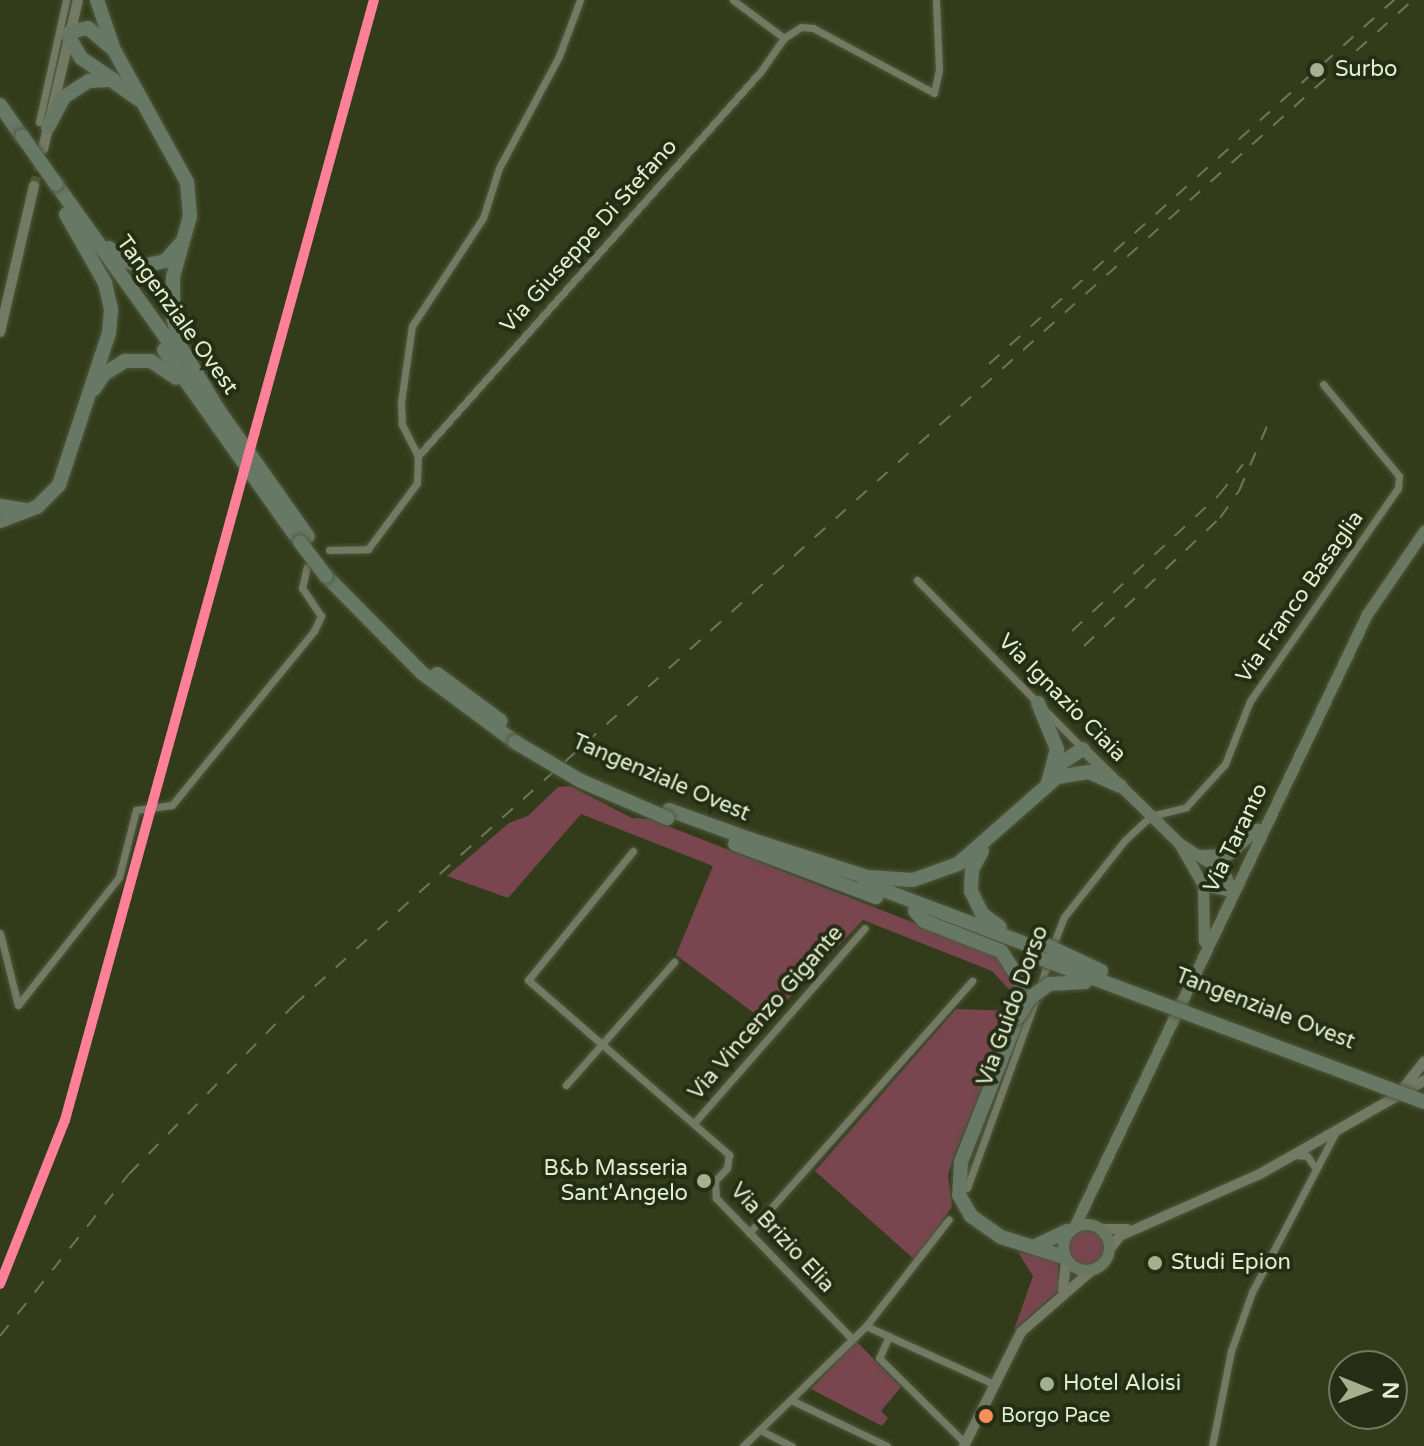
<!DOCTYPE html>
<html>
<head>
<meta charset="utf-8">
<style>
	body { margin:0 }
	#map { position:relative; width:1424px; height:1446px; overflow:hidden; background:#333c1a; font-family:"Varela Round",sans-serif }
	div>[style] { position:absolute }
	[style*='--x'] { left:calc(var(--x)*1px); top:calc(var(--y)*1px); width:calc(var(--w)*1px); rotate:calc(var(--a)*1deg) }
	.green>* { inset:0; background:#794650 }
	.round { border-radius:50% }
	.secondary-tunnel>* { height:10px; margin-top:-5px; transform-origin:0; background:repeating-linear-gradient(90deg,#4d5735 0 10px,transparent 0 15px) }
	.roads { filter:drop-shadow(0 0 2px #4f573d) drop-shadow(0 0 2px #4f573d) }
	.street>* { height:7px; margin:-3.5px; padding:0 3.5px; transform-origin:3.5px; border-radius:3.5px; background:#737963 }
	.secondary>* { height:10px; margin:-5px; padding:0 5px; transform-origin:5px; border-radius:5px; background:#737963 }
	.primary>* { height:11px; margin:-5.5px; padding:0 5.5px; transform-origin:5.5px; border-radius:5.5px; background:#6a7861 }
	.primary>.ring { margin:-5.5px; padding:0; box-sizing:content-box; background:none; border:11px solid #6a7861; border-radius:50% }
	.highway>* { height:14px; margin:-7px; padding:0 7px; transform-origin:7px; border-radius:7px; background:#677864 }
	.rail>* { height:2px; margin-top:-1px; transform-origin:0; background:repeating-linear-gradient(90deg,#6e755d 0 14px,transparent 0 28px) }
	.bridges { filter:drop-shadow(0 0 2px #4f573d) drop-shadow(0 0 2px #4f573d) }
	.highway-bridge>* { height:14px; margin:-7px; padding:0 7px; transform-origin:7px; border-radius:7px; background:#677864 }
	.rail-1>* { height:10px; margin:-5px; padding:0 5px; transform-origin:5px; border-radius:5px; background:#ff8098 }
	.dots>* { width:22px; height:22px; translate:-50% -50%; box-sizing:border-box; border:4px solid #252d14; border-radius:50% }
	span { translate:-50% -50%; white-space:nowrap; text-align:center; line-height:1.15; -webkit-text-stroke:8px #252d14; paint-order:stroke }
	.bus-label { font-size:20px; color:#e2eece }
	.left { translate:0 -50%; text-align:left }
	.poi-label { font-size:22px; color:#e2eece }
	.right { translate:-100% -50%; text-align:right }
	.street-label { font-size:22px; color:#e2eece }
	.north { position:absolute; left:1328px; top:1350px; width:80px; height:80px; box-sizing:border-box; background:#252d14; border:2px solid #717a5e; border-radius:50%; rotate:91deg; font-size:22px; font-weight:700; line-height:32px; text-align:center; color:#e2eece }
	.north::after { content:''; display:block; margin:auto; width:28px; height:36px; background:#a5b08f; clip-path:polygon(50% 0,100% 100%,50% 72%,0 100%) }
</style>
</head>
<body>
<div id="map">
	<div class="green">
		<div style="clip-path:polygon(570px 786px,632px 818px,650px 819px,993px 954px,1005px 962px,1018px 984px,1017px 998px,992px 971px,863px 920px,766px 1022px,676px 955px,713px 866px,581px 814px,508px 898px,447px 876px,509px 823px,528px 816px,558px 787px)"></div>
		<div style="clip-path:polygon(956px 1009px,1013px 1011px,954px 1156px,948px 1175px,952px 1207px,915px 1260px,815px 1171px)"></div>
		<div class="round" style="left:1068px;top:1229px;width:36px;height:36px"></div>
		<div style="clip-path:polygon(1018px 1252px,1057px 1258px,1060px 1289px,1014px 1330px,1033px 1276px)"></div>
		<div style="clip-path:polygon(856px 1341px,901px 1387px,881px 1411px,888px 1418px,882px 1426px,811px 1389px)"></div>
	</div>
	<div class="secondary-tunnel">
		<div style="--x:34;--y:186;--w:28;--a:-75"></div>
	</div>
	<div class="roads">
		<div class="street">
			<div style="--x:733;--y:0;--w:64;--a:36.7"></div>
			<div style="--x:784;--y:38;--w:20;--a:-33"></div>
			<div style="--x:801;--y:27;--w:12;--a:5"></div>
			<div style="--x:813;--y:28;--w:137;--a:28.2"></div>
			<div style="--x:934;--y:93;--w:24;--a:-78"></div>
			<div style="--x:939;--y:70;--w:70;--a:-92.5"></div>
			<div style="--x:39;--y:122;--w:125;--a:-77.5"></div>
			<div style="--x:418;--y:456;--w:516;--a:-48.3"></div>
			<div style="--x:761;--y:71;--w:40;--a:-55.1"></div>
			<div style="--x:329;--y:550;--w:39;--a:-1"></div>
			<div style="--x:368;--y:549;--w:82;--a:-53.4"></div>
			<div style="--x:417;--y:483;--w:27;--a:-88"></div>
			<div style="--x:418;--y:456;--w:36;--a:-117"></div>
			<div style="--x:402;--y:424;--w:22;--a:-93"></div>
			<div style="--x:401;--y:402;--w:77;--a:-81.8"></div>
			<div style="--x:412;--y:326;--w:129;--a:-56.7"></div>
			<div style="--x:483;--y:218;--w:52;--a:-72.3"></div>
			<div style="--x:499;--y:168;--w:127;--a:-61.8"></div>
			<div style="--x:559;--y:56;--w:60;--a:-69.4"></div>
			<div style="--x:917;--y:580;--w:237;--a:45.5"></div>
			<div style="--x:633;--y:851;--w:166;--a:129.1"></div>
			<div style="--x:528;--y:980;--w:267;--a:41"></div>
			<div style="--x:729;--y:1155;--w:13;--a:99"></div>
			<div style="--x:727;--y:1168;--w:18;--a:133"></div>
			<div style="--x:715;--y:1181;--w:17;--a:87"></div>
			<div style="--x:716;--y:1198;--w:196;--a:46"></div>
			<div style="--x:0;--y:933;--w:74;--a:76"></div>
			<div style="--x:18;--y:1005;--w:163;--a:-51.7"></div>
			<div style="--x:119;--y:877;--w:69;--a:-75.8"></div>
			<div style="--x:136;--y:810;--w:36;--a:-8"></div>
			<div style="--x:172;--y:805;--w:225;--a:-50.8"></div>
			<div style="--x:314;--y:631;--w:17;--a:-65"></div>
			<div style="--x:321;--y:616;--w:34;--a:-124"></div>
			<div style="--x:302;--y:588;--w:22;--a:-77"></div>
			<div style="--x:1052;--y:948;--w:33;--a:-69"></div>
			<div style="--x:1064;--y:917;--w:98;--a:-51.6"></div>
			<div style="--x:1125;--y:840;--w:35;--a:-43"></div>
			<div style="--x:1151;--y:816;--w:36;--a:-14"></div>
			<div style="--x:1186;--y:807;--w:58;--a:-47.8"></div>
			<div style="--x:1225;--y:764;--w:68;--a:-68.4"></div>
			<div style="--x:1250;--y:701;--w:259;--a:-55.2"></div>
			<div style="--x:1398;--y:488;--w:12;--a:-85"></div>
			<div style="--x:1399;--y:476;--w:119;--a:-129.6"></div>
			<div style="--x:1040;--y:987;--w:28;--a:-73"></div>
			<div style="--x:566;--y:1085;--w:164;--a:-48.7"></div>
			<div style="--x:694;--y:1123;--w:259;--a:-48.8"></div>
			<div style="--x:1295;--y:1155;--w:12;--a:5"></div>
			<div style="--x:1307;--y:1156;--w:16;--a:55"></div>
			<div style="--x:967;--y:1188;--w:202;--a:-70"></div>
			<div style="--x:749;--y:1233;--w:337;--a:-48.5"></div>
			<div style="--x:866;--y:1326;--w:141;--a:24.4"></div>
			<div style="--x:889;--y:1336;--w:24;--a:114"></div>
			<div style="--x:879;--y:1358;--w:121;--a:44.7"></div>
			<div style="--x:793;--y:1401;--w:104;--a:25.6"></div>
			<div style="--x:760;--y:1430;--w:36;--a:27"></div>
			<div style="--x:743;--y:1446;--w:172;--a:-44.3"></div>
			<div style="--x:866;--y:1326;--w:135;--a:-52.2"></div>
			<div style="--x:1212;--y:1446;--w:97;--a:-78.7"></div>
			<div style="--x:1231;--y:1351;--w:63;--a:-70.4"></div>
			<div style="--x:1252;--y:1292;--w:179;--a:-62.4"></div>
		</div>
		<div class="secondary">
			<div style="--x:43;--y:149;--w:153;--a:-76.8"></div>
			<div style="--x:0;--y:332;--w:150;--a:-76.9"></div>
			<div style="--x:1402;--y:1090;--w:36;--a:-52"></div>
			<div style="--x:1100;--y:1229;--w:27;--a:0"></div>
			<div style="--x:1109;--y:1250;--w:18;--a:-52"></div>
			<div style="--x:1120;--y:1236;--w:153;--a:-23.9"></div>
			<div style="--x:1260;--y:1174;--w:189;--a:-29.6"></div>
			<div style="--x:1063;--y:1290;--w:29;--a:-84"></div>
			<div style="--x:964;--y:1446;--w:127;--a:-63.4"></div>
			<div style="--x:1021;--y:1332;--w:94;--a:-41.1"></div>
		</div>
		<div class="primary">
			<div style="--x:1083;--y:749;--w:134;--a:44.4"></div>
			<div style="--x:1179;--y:843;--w:54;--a:32.8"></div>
			<div style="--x:1224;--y:872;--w:21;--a:67"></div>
			<div style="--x:1180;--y:845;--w:46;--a:60.1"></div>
			<div style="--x:1203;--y:885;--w:56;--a:89"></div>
			<div style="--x:1201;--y:855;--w:28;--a:-2"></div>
			<div style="--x:1229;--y:854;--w:38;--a:-42"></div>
			<div style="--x:1203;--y:885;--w:30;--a:12"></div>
			<div class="ring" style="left:1063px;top:1224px;width:35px;height:35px"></div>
			<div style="--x:1074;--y:1227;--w:679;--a:-64.45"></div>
			<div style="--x:1367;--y:614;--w:101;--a:-55.5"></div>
		</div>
		<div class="highway">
			<div style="--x:97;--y:0;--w:53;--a:71.2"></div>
			<div style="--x:114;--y:50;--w:151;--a:61.1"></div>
			<div style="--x:187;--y:182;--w:34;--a:85"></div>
			<div style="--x:190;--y:216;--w:63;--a:105.6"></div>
			<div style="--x:173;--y:277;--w:40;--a:90"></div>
			<div style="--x:173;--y:317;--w:30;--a:76"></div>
			<div style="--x:180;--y:346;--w:76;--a:59"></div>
			<div style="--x:70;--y:32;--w:18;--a:-13"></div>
			<div style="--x:88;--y:28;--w:30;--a:40"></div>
			<div style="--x:69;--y:37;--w:24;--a:60"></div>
			<div style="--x:81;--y:58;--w:40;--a:34"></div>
			<div style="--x:0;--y:105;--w:38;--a:55"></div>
			<div style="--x:48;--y:127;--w:34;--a:-62"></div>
			<div style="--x:64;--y:97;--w:30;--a:-33"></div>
			<div style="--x:89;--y:81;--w:22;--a:-3"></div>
			<div style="--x:111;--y:80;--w:33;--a:35"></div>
			<div style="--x:56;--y:184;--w:211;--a:54.4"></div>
			<div style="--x:109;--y:248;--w:16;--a:45"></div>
			<div style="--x:120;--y:259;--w:23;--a:18"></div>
			<div style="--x:142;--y:266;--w:24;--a:-12"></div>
			<div style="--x:165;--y:261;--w:24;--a:-48"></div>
			<div style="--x:164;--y:350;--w:227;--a:54.7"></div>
			<div style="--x:94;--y:389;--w:18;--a:-56"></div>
			<div style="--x:104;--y:374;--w:25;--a:-32"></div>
			<div style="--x:125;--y:361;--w:26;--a:0"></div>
			<div style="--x:151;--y:361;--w:30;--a:34"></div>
			<div style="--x:215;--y:405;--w:161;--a:54.8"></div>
			<div style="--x:0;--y:506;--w:24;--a:9"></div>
			<div style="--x:0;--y:521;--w:40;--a:-21"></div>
			<div style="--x:37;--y:507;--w:31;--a:-45"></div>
			<div style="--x:59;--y:485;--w:160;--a:-71.8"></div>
			<div style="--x:109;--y:333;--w:24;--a:-85"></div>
			<div style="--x:111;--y:309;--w:27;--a:-103"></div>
			<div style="--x:105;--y:283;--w:79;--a:-119.5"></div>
			<div style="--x:326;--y:576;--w:136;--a:45.3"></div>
			<div style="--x:422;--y:673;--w:116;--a:36.6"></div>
			<div style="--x:437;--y:674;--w:79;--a:36.3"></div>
			<div style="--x:1038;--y:703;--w:50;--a:67.6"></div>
			<div style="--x:1057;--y:749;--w:35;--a:105"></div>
			<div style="--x:1055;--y:767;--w:33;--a:-33"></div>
			<div style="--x:669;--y:810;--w:88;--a:19.9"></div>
			<div style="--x:746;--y:838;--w:127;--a:17.9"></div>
			<div style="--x:867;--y:877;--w:46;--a:3.7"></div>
			<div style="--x:913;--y:880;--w:48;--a:-19.6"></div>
			<div style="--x:958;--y:864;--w:132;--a:-41.3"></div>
			<div style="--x:1057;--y:777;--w:32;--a:-9"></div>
			<div style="--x:1089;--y:772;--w:34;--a:24"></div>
			<div style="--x:735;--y:844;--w:151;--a:20.6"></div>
			<div style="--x:982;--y:851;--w:21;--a:118"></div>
			<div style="--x:972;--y:870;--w:21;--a:93"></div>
			<div style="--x:971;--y:891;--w:25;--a:64"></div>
			<div style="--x:982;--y:914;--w:22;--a:36"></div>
			<div style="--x:865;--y:883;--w:191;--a:20.8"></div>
			<div style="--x:915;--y:911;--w:13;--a:48"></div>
			<div style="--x:924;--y:921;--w:83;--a:21.3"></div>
			<div style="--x:1001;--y:951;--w:40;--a:57.1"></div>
			<div style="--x:1023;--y:985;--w:32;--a:99"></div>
			<div style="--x:1018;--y:1017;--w:156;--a:111.5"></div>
			<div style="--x:961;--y:1162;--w:33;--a:93"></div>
			<div style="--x:959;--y:1195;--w:24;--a:60"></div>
			<div style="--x:971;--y:1216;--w:37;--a:35"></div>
			<div style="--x:1001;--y:1237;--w:66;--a:17.6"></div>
			<div style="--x:1033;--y:1247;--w:38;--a:-25"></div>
		</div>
	</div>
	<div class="rail">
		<div style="--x:989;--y:364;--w:545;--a:-41.95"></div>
		<div style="--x:1072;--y:631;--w:200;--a:-42.8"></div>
		<div style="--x:1219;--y:495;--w:39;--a:-52"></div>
		<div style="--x:1084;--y:646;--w:187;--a:-43.3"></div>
		<div style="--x:1220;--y:518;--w:33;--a:-55"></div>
		<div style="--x:1239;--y:491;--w:73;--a:-66.6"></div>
		<div style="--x:0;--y:1336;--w:207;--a:-51.5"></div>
		<div style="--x:129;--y:1174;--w:236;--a:-45.7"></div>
		<div style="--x:294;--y:1005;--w:1504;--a:-41.93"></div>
	</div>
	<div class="bridges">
		<div class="highway-bridge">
			<div style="--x:22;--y:136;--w:59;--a:54.7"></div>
			<div style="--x:300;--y:542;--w:43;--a:52.6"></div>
			<div style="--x:515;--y:742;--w:77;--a:30.6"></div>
			<div style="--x:581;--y:781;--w:94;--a:23.3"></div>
			<div style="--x:1046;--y:945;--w:61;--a:25.3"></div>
			<div style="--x:1042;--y:959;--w:408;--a:20.5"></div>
			<div style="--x:1018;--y:1017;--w:22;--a:-58"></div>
			<div style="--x:1030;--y:998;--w:24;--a:-36"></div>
			<div style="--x:1049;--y:984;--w:36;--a:-3"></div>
		</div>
	</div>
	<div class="rail-1">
		<div style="--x:0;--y:1284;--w:176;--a:-68.4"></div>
		<div style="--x:65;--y:1120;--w:1162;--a:-74.58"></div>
	</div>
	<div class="dots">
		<div style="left:1317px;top:70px;background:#a5b08f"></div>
		<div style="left:704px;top:1181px;background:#a5b08f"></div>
		<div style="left:1155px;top:1263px;background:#a5b08f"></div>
		<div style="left:1047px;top:1384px;background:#a5b08f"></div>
		<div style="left:986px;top:1416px;background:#fa8e5a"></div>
	</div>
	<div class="bus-label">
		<span class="left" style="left:1001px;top:1416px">Borgo Pace</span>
	</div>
	<div class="poi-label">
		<span class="left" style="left:1335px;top:70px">Surbo</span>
		<span class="right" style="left:688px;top:1181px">B&amp;b Masseria<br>Sant'Angelo</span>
		<span class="left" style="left:1171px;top:1263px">Studi Epion</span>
		<span class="left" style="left:1063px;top:1384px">Hotel Aloisi</span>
	</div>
	<div class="street-label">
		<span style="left:589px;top:236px;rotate:-48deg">Via Giuseppe Di Stefano</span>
		<span style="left:177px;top:315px;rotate:54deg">Tangenziale Ovest</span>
		<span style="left:1300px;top:597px;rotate:-55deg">Via Franco Basaglia</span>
		<span style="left:1062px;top:698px;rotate:45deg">Via Ignazio Ciaia</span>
		<span style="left:661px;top:778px;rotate:23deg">Tangenziale Ovest</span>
		<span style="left:1236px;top:838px;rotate:-64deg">Via Taranto</span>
		<span style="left:1013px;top:1006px;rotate:-70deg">Via Guido Dorso</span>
		<span style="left:1265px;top:1009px;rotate:21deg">Tangenziale Ovest</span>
		<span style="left:766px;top:1013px;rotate:-49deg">Via Vincenzo Gigante</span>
		<span style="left:782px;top:1238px;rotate:47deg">Via Brizio Elia</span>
	</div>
	<div class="north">N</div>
</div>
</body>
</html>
